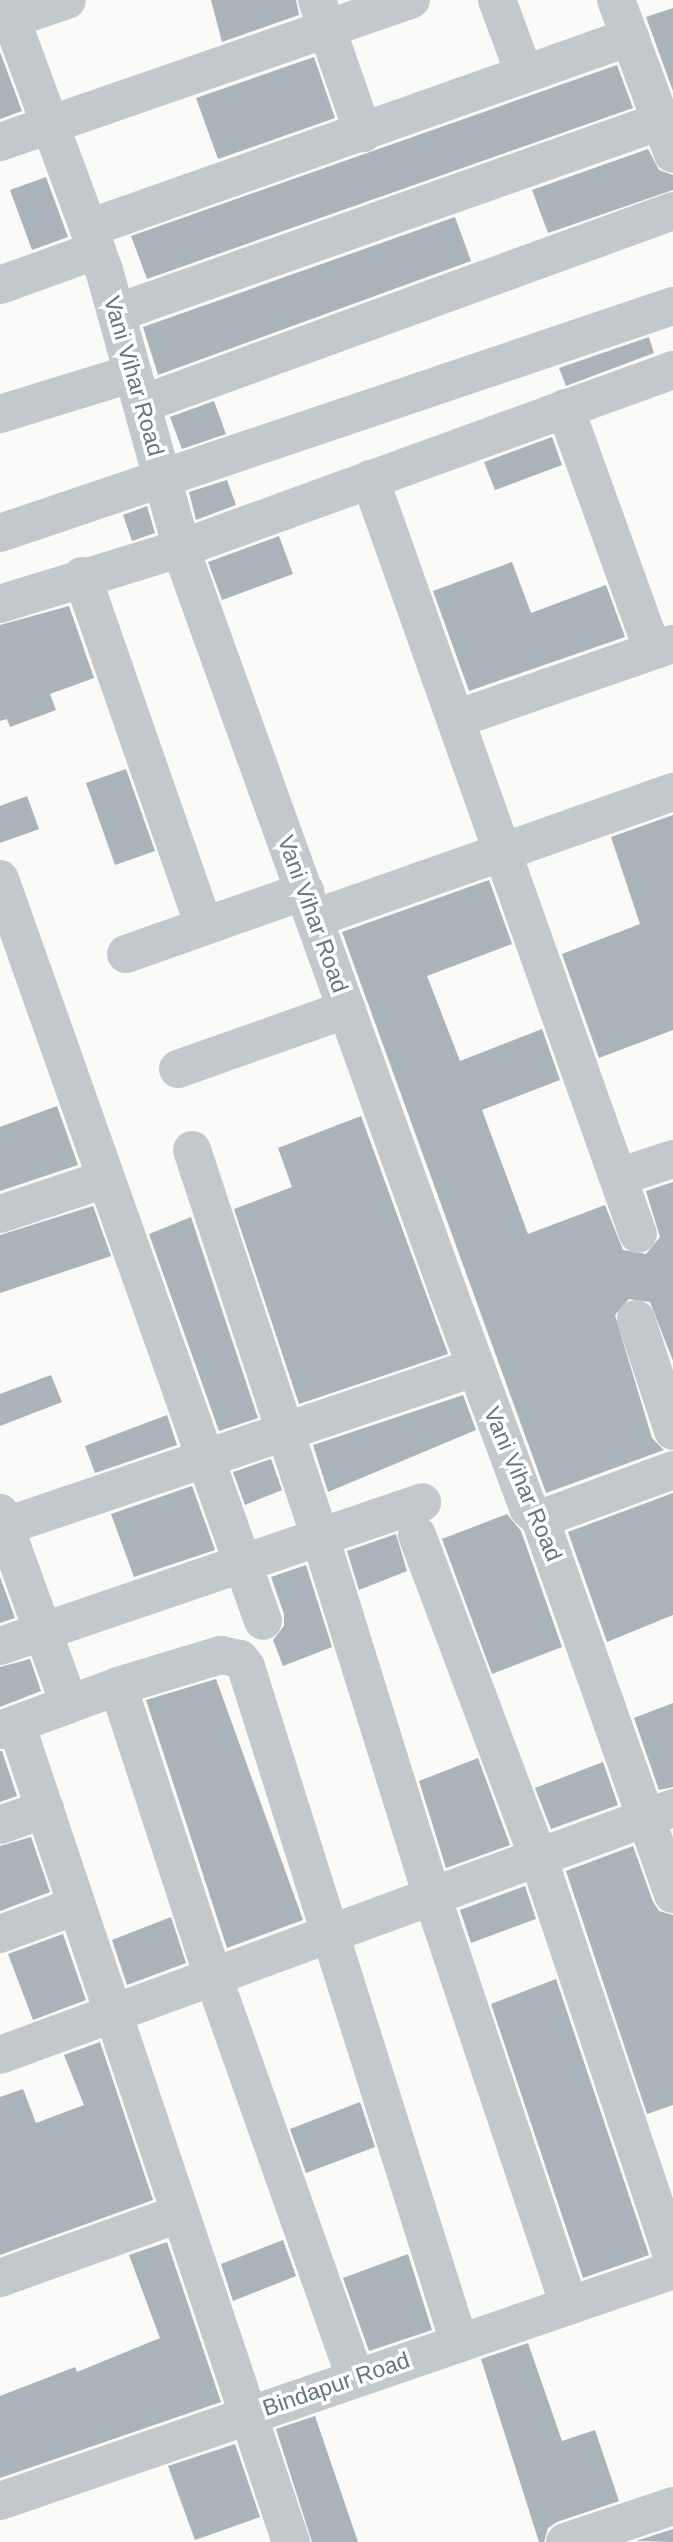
<!DOCTYPE html>
<html>
<head>
<meta charset="utf-8">
<style>
	body { margin:0 }
	#map { position:relative; width:673px; height:2542px; overflow:hidden; background:#fafaf8; font-family:Helvetica,sans-serif }
	div>[style] { position:absolute }
	[style*='--x'] { left:calc(var(--x)*1px); top:calc(var(--y)*1px); width:calc(var(--w)*1px); rotate:calc(var(--a)*1deg) }
	.building>* { inset:0; background:#aab3b9 }
	.street>* { height:38px; margin:-19px; padding:0 19px; transform-origin:19px; border-radius:19px; background:#c3c8cc }
	span { translate:-50% -50%; white-space:nowrap; text-align:center; line-height:1.15; -webkit-text-stroke:7px #fff; paint-order:stroke }
	.street-label { font-size:23px; color:#657683 }
</style>
</head>
<body>
<div id="map">
	<div class="building">
		<div style="clip-path:polygon(211px 0,296px 0,299px 15px,222px 42px)"></div>
		<div style="clip-path:polygon(673px 8px,673px 91px,646px 17px)"></div>
		<div style="clip-path:polygon(0 52px,22px 111px,0 119px)"></div>
		<div style="clip-path:polygon(314px 57px,335px 118px,218px 159px,196px 98px)"></div>
		<div style="clip-path:polygon(617px 65px,633px 108px,147px 279px,131px 236px)"></div>
		<div style="clip-path:polygon(648px 149px,659px 170px,673px 175px,673px 190px,548px 233px,532px 190px)"></div>
		<div style="clip-path:polygon(46px 177px,68px 237px,32px 250px,10px 190px)"></div>
		<div style="clip-path:polygon(455px 217px,471px 261px,158px 375px,143px 327px)"></div>
		<div style="clip-path:polygon(649px 337px,654px 353px,566px 386px,559px 368px)"></div>
		<div style="clip-path:polygon(214px 401px,226px 434px,182px 449px,170px 417px)"></div>
		<div style="clip-path:polygon(552px 437px,562px 465px,495px 490px,484px 462px)"></div>
		<div style="clip-path:polygon(227px 480px,236px 505px,196px 520px,189px 492px)"></div>
		<div style="clip-path:polygon(147px 506px,155px 533px,132px 541px,123px 515px)"></div>
		<div style="clip-path:polygon(279px 536px,293px 574px,222px 600px,208px 562px)"></div>
		<div style="clip-path:polygon(512px 562px,531px 613px,606px 585px,625px 637px,469px 691px,433px 591px)"></div>
		<div style="clip-path:polygon(69px 606px,94px 678px,50px 694px,56px 710px,10px 727px,7px 719px,0 721px,0 625px)"></div>
		<div style="clip-path:polygon(126px 769px,155px 851px,115px 865px,86px 783px)"></div>
		<div style="clip-path:polygon(27px 796px,39px 829px,0 843px,0 806px)"></div>
		<div style="clip-path:polygon(673px 815px,673px 1030px,599px 1058px,562px 954px,640px 924px,611px 837px)"></div>
		<div style="clip-path:polygon(489px 880px,512px 944px,427px 976px,460px 1061px,542px 1029px,560px 1080px,482px 1110px,528px 1234px,605px 1205px,623px 1250px,646px 1254px,660px 1237px,646px 1191px,673px 1182px,673px 1361px,650px 1302px,629px 1299px,615px 1315px,652px 1438px,664px 1450px,546px 1493px,342px 932px)"></div>
		<div style="clip-path:polygon(57px 1106px,78px 1165px,0 1191px,0 1127px)"></div>
		<div style="clip-path:polygon(361px 1116px,448px 1354px,299px 1404px,234px 1209px,292px 1187px,278px 1148px)"></div>
		<div style="clip-path:polygon(93px 1206px,111px 1256px,0 1293px,0 1235px)"></div>
		<div style="clip-path:polygon(191px 1217px,258px 1418px,219px 1431px,149px 1234px)"></div>
		<div style="clip-path:polygon(51px 1375px,62px 1402px,0 1426px,0 1394px)"></div>
		<div style="clip-path:polygon(463px 1395px,476px 1430px,328px 1492px,313px 1445px)"></div>
		<div style="clip-path:polygon(167px 1415px,177px 1445px,95px 1473px,85px 1446px)"></div>
		<div style="clip-path:polygon(271px 1459px,282px 1490px,245px 1505px,233px 1472px)"></div>
		<div style="clip-path:polygon(192px 1486px,215px 1550px,134px 1577px,111px 1514px)"></div>
		<div style="clip-path:polygon(673px 1493px,673px 1615px,607px 1642px,568px 1532px)"></div>
		<div style="clip-path:polygon(507px 1514px,521px 1531px,562px 1647px,492px 1674px,442px 1539px)"></div>
		<div style="clip-path:polygon(396px 1534px,407px 1571px,359px 1590px,347px 1551px)"></div>
		<div style="clip-path:polygon(306px 1565px,332px 1647px,283px 1666px,273px 1640px,284px 1626px,284px 1614px,271px 1577px)"></div>
		<div style="clip-path:polygon(0 1577px,15px 1618px,0 1623px)"></div>
		<div style="clip-path:polygon(30px 1659px,41px 1691px,0 1707px,0 1667px)"></div>
		<div style="clip-path:polygon(216px 1679px,303px 1920px,227px 1948px,146px 1700px)"></div>
		<div style="clip-path:polygon(673px 1703px,673px 1787px,659px 1790px,634px 1718px)"></div>
		<div style="clip-path:polygon(2px 1751px,17px 1796px,0 1802px,0 1751px)"></div>
		<div style="clip-path:polygon(478px 1758px,510px 1845px,446px 1868px,419px 1781px)"></div>
		<div style="clip-path:polygon(603px 1762px,618px 1805px,551px 1829px,535px 1788px)"></div>
		<div style="clip-path:polygon(31px 1837px,50px 1892px,0 1911px,0 1846px)"></div>
		<div style="clip-path:polygon(633px 1846px,653px 1902px,659px 1911px,673px 1915px,673px 2105px,647px 2114px,566px 1871px)"></div>
		<div style="clip-path:polygon(525px 1886px,536px 1919px,471px 1943px,460px 1910px)"></div>
		<div style="clip-path:polygon(171px 1917px,186px 1963px,127px 1985px,112px 1940px)"></div>
		<div style="clip-path:polygon(63px 1934px,86px 2000px,33px 2020px,8px 1954px)"></div>
		<div style="clip-path:polygon(556px 1979px,649px 2255px,583px 2278px,491px 2004px)"></div>
		<div style="clip-path:polygon(100px 2042px,153px 2200px,0 2255px,0 2097px,23px 2089px,36px 2123px,84px 2105px,64px 2055px)"></div>
		<div style="clip-path:polygon(360px 2102px,375px 2147px,306px 2173px,290px 2129px)"></div>
		<div style="clip-path:polygon(283px 2240px,296px 2276px,233px 2301px,221px 2264px)"></div>
		<div style="clip-path:polygon(167px 2242px,221px 2402px,0 2478px,0 2396px,75px 2367px,77px 2372px,160px 2338px,129px 2255px)"></div>
		<div style="clip-path:polygon(408px 2254px,432px 2330px,369px 2351px,343px 2278px)"></div>
		<div style="clip-path:polygon(528px 2343px,562px 2441px,595px 2430px,619px 2501px,557px 2522px,548px 2528px,544px 2542px,539px 2542px,481px 2359px)"></div>
		<div style="clip-path:polygon(315px 2416px,358px 2542px,312px 2542px,276px 2429px)"></div>
		<div style="clip-path:polygon(235px 2444px,260px 2517px,195px 2540px,168px 2466px)"></div>
		<div style="clip-path:polygon(673px 2529px,673px 2542px,636px 2541px)"></div>
	</div>
	<div class="street">
		<div style="--x:4;--y:0;--w:288;--a:69.7"></div>
		<div style="--x:104;--y:270;--w:305;--a:74.4"></div>
		<div style="--x:186;--y:564;--w:776;--a:70.19"></div>
		<div style="--x:449;--y:1294;--w:228;--a:69.7"></div>
		<div style="--x:528;--y:1508;--w:16;--a:43"></div>
		<div style="--x:540;--y:1519;--w:398;--a:70.5"></div>
		<div style="--x:317;--y:0;--w:141;--a:70.9"></div>
		<div style="--x:497;--y:0;--w:78;--a:69.7"></div>
		<div style="--x:616;--y:0;--w:164;--a:69.7"></div>
		<div style="--x:11;--y:19;--w:59;--a:-18.7"></div>
		<div style="--x:0;--y:142;--w:435;--a:-19.1"></div>
		<div style="--x:89;--y:228;--w:574;--a:-19.45"></div>
		<div style="--x:0;--y:285;--w:103;--a:-19.8"></div>
		<div style="--x:116;--y:313;--w:578;--a:-19.41"></div>
		<div style="--x:142;--y:404;--w:565;--a:-19.97"></div>
		<div style="--x:565;--y:408;--w:258;--a:70.1"></div>
		<div style="--x:0;--y:414;--w:139;--a:-17.1"></div>
		<div style="--x:370;--y:479;--w:801;--a:70.46"></div>
		<div style="--x:0;--y:533;--w:710;--a:-18.64"></div>
		<div style="--x:82;--y:576;--w:371;--a:70.8"></div>
		<div style="--x:0;--y:604;--w:190;--a:-17.1"></div>
		<div style="--x:182;--y:548;--w:522;--a:-19.93"></div>
		<div style="--x:456;--y:719;--w:230;--a:-19.1"></div>
		<div style="--x:0;--y:879;--w:787;--a:70.48"></div>
		<div style="--x:315;--y:918;--w:380;--a:-19.4"></div>
		<div style="--x:126;--y:954;--w:190;--a:-19.4"></div>
		<div style="--x:178;--y:1069;--w:179;--a:-19.5"></div>
		<div style="--x:192;--y:1150;--w:411;--a:71.7"></div>
		<div style="--x:321;--y:1540;--w:373;--a:72.7"></div>
		<div style="--x:432;--y:1896;--w:431;--a:71.5"></div>
		<div style="--x:618;--y:1177;--w:58;--a:-18.1"></div>
		<div style="--x:0;--y:1214;--w:111;--a:-18.4"></div>
		<div style="--x:636;--y:1319;--w:118;--a:71.7"></div>
		<div style="--x:0;--y:1513;--w:203;--a:70.1"></div>
		<div style="--x:540;--y:1519;--w:142;--a:-20.2"></div>
		<div style="--x:0;--y:1528;--w:502;--a:-18.69"></div>
		<div style="--x:417;--y:1535;--w:344;--a:69.4"></div>
		<div style="--x:538;--y:1857;--w:424;--a:71.4"></div>
		<div style="--x:0;--y:1646;--w:446;--a:-18.8"></div>
		<div style="--x:118;--y:1686;--w:305;--a:71.9"></div>
		<div style="--x:213;--y:1976;--w:425;--a:70.5"></div>
		<div style="--x:16;--y:1724;--w:863;--a:71.42"></div>
		<div style="--x:0;--y:1730;--w:126;--a:-20.4"></div>
		<div style="--x:118;--y:1686;--w:108;--a:-16.8"></div>
		<div style="--x:221;--y:1655;--w:19;--a:12"></div>
		<div style="--x:240;--y:1659;--w:10;--a:53"></div>
		<div style="--x:246;--y:1667;--w:708;--a:72.49"></div>
		<div style="--x:0;--y:1825;--w:48;--a:-19.6"></div>
		<div style="--x:0;--y:1934;--w:81;--a:-20.2"></div>
		<div style="--x:0;--y:2055;--w:717;--a:-20.15"></div>
		<div style="--x:0;--y:2278;--w:190;--a:-19.7"></div>
		<div style="--x:0;--y:2501;--w:712;--a:-18.94"></div>
		<div style="--x:565;--y:2542;--w:114;--a:-18.4"></div>
	</div>
	<div class="street-label">
		<span style="left:134px;top:376px;rotate:74deg">Vani Vihar Road</span>
		<span style="left:313px;top:914px;rotate:70deg">Vani Vihar Road</span>
		<span style="left:523px;top:1484px;rotate:67deg">Vani Vihar Road</span>
		<span style="left:336px;top:2384px;rotate:-19deg">Bindapur Road</span>
	</div>
</div>
</body>
</html>
